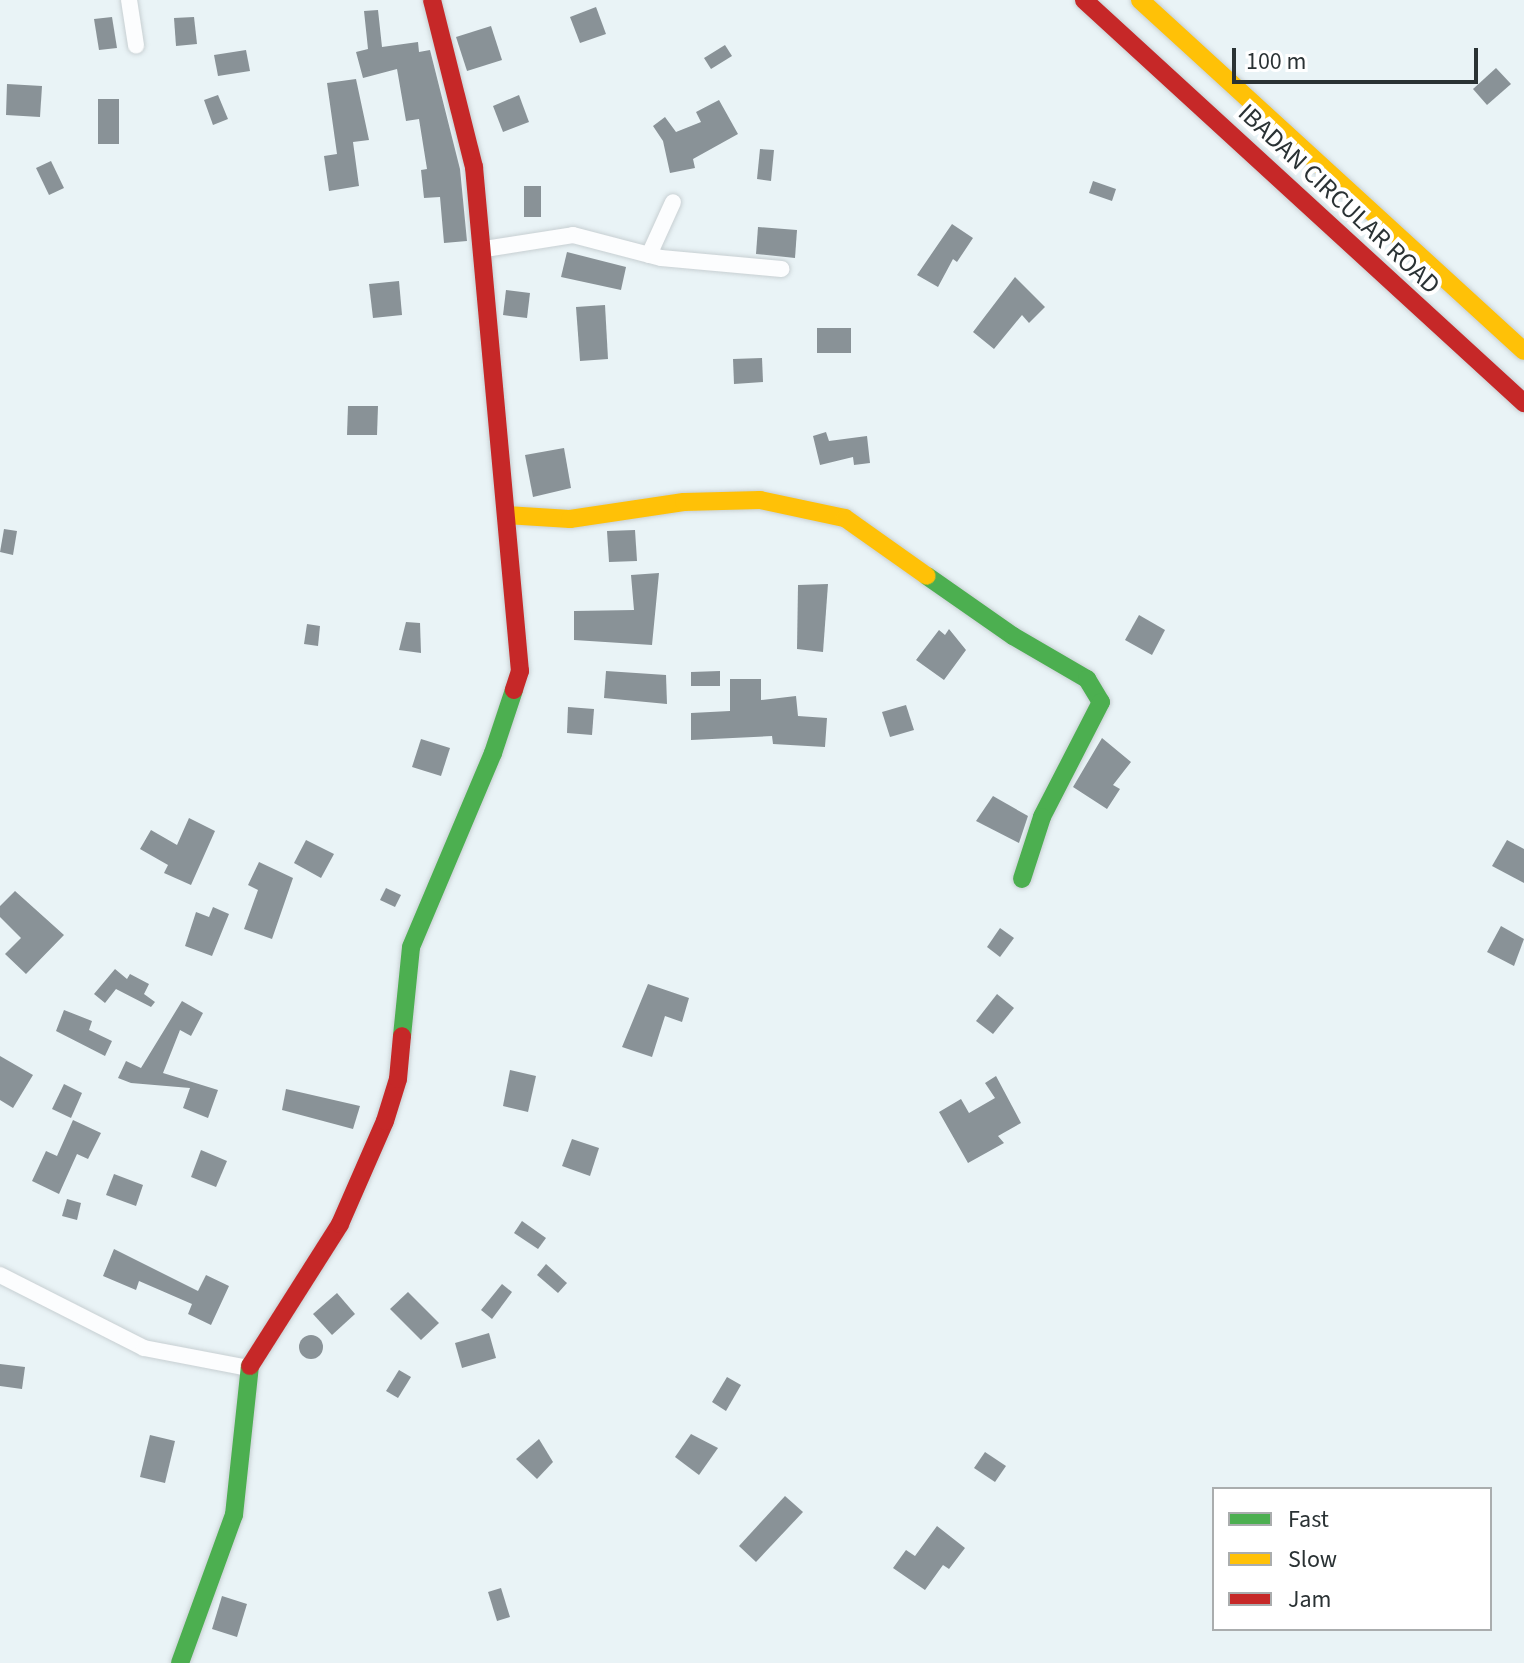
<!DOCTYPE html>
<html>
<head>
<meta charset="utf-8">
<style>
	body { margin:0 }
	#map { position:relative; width:1524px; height:1663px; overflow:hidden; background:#e9f3f6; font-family:"Source Sans 3",sans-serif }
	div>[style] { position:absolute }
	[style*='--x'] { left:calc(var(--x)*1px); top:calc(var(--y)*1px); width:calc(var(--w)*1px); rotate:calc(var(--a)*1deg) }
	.building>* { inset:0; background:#899297 }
	.round { border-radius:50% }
	.roads { filter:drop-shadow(0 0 2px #c7cfd2) drop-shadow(0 0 2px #c7cfd2) }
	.street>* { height:16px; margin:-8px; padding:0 8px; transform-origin:8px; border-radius:8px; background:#fcfdfe }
	.fast>* { height:18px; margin:-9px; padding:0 9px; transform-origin:9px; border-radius:9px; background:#4caf50 }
	.slow>* { height:18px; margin:-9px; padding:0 9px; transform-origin:9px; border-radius:9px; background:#ffc107 }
	.jam>* { height:18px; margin:-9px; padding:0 9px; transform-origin:9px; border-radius:9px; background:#c62828 }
	span { translate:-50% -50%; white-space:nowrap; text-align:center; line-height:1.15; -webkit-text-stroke:8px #fff; paint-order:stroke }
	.street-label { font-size:26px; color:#2a3234 }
	.legend { position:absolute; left:1212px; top:1487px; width:280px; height:144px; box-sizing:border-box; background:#fff; border:2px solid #aaadae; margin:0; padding:10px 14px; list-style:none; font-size:24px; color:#2a3234 }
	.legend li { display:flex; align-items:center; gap:16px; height:40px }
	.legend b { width:40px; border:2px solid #aaadae }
	.scale { position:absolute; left:1232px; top:48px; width:246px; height:36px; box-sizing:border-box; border:4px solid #2a3234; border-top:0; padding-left:10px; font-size:24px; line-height:28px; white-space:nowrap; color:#2a3234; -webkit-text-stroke:6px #fff; paint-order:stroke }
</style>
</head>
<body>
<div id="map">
	<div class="building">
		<div style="clip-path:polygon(596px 7px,606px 34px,580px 43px,570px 17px)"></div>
		<div style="clip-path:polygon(378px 10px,382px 47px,418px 42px,419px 52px,430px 50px,460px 169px,467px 241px,444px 243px,440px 197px,424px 198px,421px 170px,427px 169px,419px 119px,406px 121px,397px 69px,363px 78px,356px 52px,368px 49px,364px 11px)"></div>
		<div style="clip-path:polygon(112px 17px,117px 48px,99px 50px,94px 19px)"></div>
		<div style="clip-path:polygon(194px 17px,197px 44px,176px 46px,174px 18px)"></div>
		<div style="clip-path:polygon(491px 26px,502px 60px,467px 71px,456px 37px)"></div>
		<div style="clip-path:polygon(725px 45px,732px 56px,711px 69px,704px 58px)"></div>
		<div style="clip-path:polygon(246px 50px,250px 71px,218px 76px,214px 55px)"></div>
		<div style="clip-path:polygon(1496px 68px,1511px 84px,1487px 105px,1473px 89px)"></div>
		<div style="clip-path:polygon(356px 79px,369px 140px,353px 142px,359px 186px,329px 191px,324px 156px,337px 154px,327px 83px)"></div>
		<div style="clip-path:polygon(7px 84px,42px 86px,40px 117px,6px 115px)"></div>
		<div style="clip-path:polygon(218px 95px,228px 119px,213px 125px,204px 100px)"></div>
		<div style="clip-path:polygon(519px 95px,529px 122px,503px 132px,493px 106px)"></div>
		<div style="clip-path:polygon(98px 99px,119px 99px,119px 144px,98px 144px)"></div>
		<div style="clip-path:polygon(719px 100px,738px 134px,693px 159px,695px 168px,670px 173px,663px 141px,653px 126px,665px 117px,676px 132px,701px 122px,696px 112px)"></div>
		<div style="clip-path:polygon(760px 149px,774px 150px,771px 181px,757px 179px)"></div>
		<div style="clip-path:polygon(51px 161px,64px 188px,49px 195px,36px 168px)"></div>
		<div style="clip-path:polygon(1093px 181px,1116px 189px,1112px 201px,1089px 193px)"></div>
		<div style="clip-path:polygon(524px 186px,541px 186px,541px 217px,524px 217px)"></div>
		<div style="clip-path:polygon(952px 224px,973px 238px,957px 262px,953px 259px,938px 287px,917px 275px)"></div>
		<div style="clip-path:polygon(758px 227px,797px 230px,795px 258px,756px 254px)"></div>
		<div style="clip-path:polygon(567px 252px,626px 267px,621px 290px,561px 277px)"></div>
		<div style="clip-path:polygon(1015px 277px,1045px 307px,1029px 323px,1022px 315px,994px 349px,973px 332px)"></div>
		<div style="clip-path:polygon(399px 281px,402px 315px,373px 318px,369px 284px)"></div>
		<div style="clip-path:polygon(506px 290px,530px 293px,527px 318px,503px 315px)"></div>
		<div style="clip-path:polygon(605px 305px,608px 359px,580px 361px,576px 307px)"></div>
		<div style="clip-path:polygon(817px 328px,851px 328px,851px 353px,817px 353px)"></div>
		<div style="clip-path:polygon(762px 358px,763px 382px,734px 384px,733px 359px)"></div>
		<div style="clip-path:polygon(348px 406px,378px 406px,377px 435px,347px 435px)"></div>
		<div style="clip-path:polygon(826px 432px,829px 441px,867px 436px,870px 463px,854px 465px,853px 457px,820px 465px,813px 436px)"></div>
		<div style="clip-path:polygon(564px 448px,571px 488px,533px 497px,525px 455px)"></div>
		<div style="clip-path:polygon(4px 529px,17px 531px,13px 555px,0 552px)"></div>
		<div style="clip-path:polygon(635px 530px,637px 561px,609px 562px,607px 531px)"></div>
		<div style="clip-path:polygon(659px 573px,652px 645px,574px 640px,574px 611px,634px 610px,631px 575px)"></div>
		<div style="clip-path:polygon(828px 584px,823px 652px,797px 649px,798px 585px)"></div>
		<div style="clip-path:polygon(1139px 615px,1165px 630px,1152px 655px,1125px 640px)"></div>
		<div style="clip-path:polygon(406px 622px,420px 623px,421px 653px,399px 650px)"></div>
		<div style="clip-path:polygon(307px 624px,320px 626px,318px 646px,304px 644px)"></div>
		<div style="clip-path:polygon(949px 629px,966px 650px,944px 680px,916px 660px,939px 630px,945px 635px)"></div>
		<div style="clip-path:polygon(606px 671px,666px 675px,667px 704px,604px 698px)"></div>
		<div style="clip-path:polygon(720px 671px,720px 686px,691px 686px,691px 672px)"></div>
		<div style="clip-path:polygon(730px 679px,761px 679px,761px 700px,796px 696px,798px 716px,827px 718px,825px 747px,773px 744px,772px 736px,691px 740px,691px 713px,730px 711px)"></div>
		<div style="clip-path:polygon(906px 705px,914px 730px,890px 737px,882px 712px)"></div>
		<div style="clip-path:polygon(568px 707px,594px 709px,592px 735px,567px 733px)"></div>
		<div style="clip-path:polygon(1102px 738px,1131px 762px,1113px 785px,1120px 789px,1107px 809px,1073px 787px)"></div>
		<div style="clip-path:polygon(421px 739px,450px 748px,441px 776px,412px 767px)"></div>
		<div style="clip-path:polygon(993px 796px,1028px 816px,1019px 843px,976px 821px)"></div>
		<div style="clip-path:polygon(189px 818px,215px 831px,191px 885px,164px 873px,168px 865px,140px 849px,151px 830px,177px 845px)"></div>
		<div style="clip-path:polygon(306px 840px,334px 854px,321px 878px,294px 863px)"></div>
		<div style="clip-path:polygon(1507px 840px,1524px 849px,1524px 883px,1492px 866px)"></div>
		<div style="clip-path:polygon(259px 862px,293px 878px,272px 939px,244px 929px,258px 890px,248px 885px)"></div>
		<div style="clip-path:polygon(386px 888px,401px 895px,395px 907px,380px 900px)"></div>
		<div style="clip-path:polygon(15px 891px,64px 935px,26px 974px,5px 954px,21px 938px,0 917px,0 906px)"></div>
		<div style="clip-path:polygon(213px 907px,229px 914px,212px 956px,185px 946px,196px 912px,209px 917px)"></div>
		<div style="clip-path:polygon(1501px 926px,1524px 939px,1514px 966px,1487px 952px)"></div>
		<div style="clip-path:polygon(1000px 928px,1014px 938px,1000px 957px,987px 947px)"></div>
		<div style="clip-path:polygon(115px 969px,127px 979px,130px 974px,149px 984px,144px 994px,155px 1002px,151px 1007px,116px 989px,105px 1003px,94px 994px)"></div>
		<div style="clip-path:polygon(648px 984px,689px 998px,682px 1022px,665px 1016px,652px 1057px,622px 1047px)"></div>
		<div style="clip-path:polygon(997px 994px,1014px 1008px,993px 1034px,976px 1021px)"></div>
		<div style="clip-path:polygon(182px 1001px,203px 1013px,191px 1036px,180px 1030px,163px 1073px,218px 1090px,208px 1118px,183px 1108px,190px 1088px,131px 1083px,118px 1078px,126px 1061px,141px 1068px)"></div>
		<div style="clip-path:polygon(64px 1010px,92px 1021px,89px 1030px,112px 1041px,105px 1056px,56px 1031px)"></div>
		<div style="clip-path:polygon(0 1056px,33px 1075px,13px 1108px,0 1100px)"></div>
		<div style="clip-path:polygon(510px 1070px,536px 1076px,528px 1112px,503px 1106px)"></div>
		<div style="clip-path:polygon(996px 1076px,1021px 1123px,998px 1136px,1004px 1143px,968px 1163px,939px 1112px,961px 1099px,969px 1113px,995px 1098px,985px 1083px)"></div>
		<div style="clip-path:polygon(64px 1084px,82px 1093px,71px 1118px,52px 1109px)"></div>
		<div style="clip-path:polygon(286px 1089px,360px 1106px,353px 1129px,282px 1110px)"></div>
		<div style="clip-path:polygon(73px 1120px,101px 1133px,88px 1159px,77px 1154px,59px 1194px,32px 1181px,46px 1151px,57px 1156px)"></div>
		<div style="clip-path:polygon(572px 1139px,599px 1148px,590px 1176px,562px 1166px)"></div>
		<div style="clip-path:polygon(201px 1150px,227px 1161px,216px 1187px,191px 1177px)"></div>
		<div style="clip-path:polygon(114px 1174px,143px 1185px,136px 1206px,106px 1195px)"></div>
		<div style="clip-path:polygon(67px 1199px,81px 1203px,77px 1220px,62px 1216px)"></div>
		<div style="clip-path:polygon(522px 1221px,546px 1238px,538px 1249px,514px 1233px)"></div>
		<div style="clip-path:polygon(114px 1249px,198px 1291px,206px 1275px,229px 1286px,211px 1325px,188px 1314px,192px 1304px,139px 1281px,136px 1290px,103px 1276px)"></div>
		<div style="clip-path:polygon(546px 1264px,567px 1283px,558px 1293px,537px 1275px)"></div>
		<div style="clip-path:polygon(502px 1284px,512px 1292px,492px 1319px,481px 1310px)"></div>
		<div style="clip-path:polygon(408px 1292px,439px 1323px,421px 1340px,390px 1309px)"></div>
		<div style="clip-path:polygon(337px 1293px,355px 1314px,332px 1335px,313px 1314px)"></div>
		<div style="clip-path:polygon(489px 1333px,496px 1358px,462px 1368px,455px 1343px)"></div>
		<div class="round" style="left:299px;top:1335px;width:24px;height:24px"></div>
		<div style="clip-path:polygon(0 1364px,25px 1367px,22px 1389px,0 1386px)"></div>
		<div style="clip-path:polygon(399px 1370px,411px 1377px,398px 1398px,386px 1391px)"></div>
		<div style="clip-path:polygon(727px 1377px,741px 1385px,726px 1411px,712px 1402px)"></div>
		<div style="clip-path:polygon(691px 1434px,718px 1448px,699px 1475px,675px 1457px)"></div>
		<div style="clip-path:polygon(150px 1435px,175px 1441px,165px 1483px,140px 1477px)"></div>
		<div style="clip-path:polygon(539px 1439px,553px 1462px,537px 1479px,516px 1459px)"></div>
		<div style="clip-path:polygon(985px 1452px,1006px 1466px,995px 1482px,974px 1468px)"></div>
		<div style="clip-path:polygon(785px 1496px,803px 1512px,756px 1562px,739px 1546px)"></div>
		<div style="clip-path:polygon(937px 1526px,965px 1548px,949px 1569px,943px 1565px,925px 1590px,893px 1568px,906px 1550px,915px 1556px)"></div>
		<div style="clip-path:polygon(501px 1588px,510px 1617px,497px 1621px,488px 1592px)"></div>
		<div style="clip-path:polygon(222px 1596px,247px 1604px,237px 1637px,212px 1629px)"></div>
	</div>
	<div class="roads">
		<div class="street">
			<div style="--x:129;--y:0;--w:46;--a:81.2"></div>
			<div style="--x:485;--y:249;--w:89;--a:-9"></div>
			<div style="--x:573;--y:235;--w:91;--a:14.6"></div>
			<div style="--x:661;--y:258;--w:121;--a:5.2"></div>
			<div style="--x:649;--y:255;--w:58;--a:-65.6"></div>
			<div style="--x:0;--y:1275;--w:161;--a:26.9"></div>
			<div style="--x:144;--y:1348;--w:107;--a:10.8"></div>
		</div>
		<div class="fast">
			<div style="--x:927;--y:576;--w:105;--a:34.9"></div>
			<div style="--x:1013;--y:636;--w:86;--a:30.2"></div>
			<div style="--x:1087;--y:679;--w:27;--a:59"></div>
			<div style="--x:1101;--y:702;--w:129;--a:117.2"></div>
			<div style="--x:1042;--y:817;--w:65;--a:107.9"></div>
			<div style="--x:402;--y:1036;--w:89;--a:-84.2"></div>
			<div style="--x:411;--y:947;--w:211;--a:-67.1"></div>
			<div style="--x:493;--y:753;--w:66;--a:-71.6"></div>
			<div style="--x:180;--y:1663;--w:158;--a:-70"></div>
			<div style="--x:234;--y:1515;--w:150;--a:-83.9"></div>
		</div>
		<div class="slow">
			<div style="--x:1140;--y:0;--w:520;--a:42.43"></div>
			<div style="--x:506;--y:515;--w:64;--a:3.6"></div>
			<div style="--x:570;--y:519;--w:115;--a:-8.5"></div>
			<div style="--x:684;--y:502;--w:76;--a:-1.5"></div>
			<div style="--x:760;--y:500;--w:87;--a:12"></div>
			<div style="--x:845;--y:518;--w:100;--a:35.3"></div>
		</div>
		<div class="jam">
			<div style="--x:432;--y:0;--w:172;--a:75.9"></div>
			<div style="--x:474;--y:167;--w:506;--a:84.79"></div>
			<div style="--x:520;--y:671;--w:20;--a:108"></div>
			<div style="--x:1084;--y:0;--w:597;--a:42.49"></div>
			<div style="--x:250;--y:1366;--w:168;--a:-57.6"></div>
			<div style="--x:340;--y:1224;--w:112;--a:-66.4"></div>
			<div style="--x:385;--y:1121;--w:44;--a:-72.8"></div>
			<div style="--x:398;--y:1079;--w:43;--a:-84.7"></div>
		</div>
	</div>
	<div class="street-label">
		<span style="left:1339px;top:199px;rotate:43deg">IBADAN CIRCULAR ROAD</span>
	</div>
	<ul class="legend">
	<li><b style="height:10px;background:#4caf50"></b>Fast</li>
	<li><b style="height:10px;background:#ffc107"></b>Slow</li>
	<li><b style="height:10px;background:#c62828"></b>Jam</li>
	</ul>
	<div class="scale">100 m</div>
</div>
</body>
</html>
